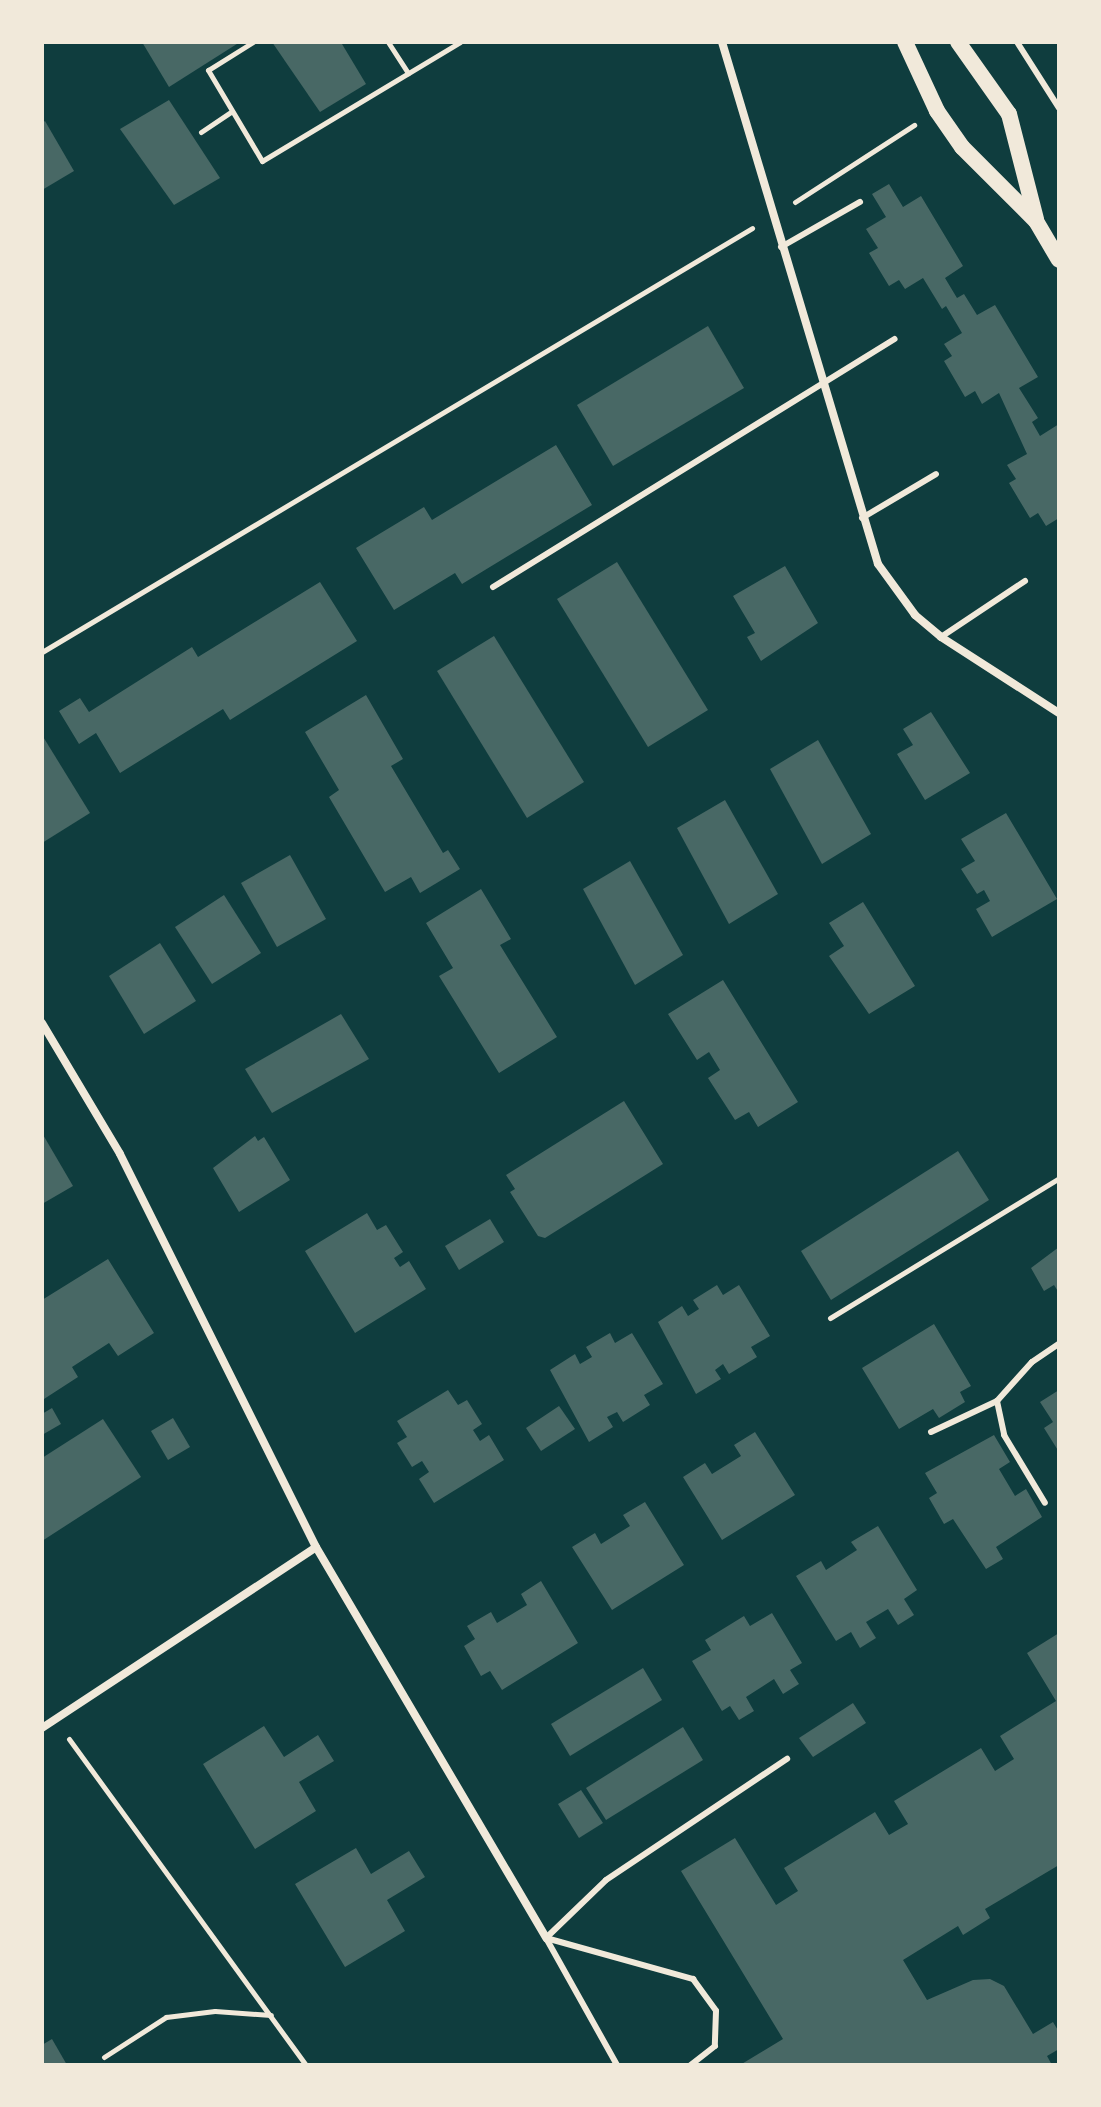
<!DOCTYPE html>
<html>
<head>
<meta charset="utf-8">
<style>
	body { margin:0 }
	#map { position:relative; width:1101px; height:2107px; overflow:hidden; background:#0f3d3e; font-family:Karla,sans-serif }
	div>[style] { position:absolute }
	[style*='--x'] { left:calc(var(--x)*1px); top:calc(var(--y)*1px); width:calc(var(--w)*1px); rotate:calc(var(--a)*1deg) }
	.building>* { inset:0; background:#486865 }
	.path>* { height:5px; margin:-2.5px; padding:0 2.5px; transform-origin:2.5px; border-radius:2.5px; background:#f1e9da }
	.service>* { height:6px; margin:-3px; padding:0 3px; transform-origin:3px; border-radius:3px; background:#f1e9da }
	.minor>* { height:8px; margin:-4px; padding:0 4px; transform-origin:4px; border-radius:4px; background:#f1e9da }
	.secondary>* { height:16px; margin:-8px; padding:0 8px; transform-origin:8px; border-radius:8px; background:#f1e9da }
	span { translate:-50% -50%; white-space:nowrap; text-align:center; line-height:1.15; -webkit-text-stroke:8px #f1e9da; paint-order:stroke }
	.frame { position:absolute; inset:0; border:44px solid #f1e9da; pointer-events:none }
</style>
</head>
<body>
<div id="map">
	<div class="building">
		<div style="clip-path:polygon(142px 42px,240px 42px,169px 87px)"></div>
		<div style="clip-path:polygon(272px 42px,342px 44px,366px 84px,320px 112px)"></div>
		<div style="clip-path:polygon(169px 100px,220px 178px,174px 205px,120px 129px)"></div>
		<div style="clip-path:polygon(45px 121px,74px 171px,42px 190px,42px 123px)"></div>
		<div style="clip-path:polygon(889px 184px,903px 207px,921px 196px,963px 266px,945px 278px,957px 298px,964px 294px,977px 315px,995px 305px,1038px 377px,1019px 388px,1038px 418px,1032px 422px,1040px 436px,1059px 424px,1059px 518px,1046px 526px,1038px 513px,1030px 518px,1009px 483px,1016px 479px,1007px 465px,1027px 454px,999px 393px,982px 404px,975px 391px,965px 397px,944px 361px,952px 356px,944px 344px,962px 333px,946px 306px,942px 309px,923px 278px,905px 289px,899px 280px,889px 286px,869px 253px,878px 248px,866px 229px,886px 217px,872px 194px)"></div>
		<div style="clip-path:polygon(708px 326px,744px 388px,613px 466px,577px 405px)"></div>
		<div style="clip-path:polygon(556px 445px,592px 505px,462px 584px,455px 573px,394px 610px,356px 548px,424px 507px,432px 520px)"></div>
		<div style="clip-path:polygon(617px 562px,708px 710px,648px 747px,557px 599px)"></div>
		<div style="clip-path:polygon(785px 566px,818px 623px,761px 661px,747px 637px,755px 633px,733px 596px)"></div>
		<div style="clip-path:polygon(320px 582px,357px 641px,230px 720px,223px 709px,120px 773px,96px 733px,79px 744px,59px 711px,80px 698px,89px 712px,192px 647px,198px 657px)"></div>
		<div style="clip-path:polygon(494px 636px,584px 782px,527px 818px,437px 671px)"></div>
		<div style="clip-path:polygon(366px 695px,403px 759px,391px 766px,443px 853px,448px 850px,460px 869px,420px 893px,411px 877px,385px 892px,329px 797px,339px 790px,305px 732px)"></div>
		<div style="clip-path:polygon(931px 712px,970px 773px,925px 800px,897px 754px,913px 745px,903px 729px)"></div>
		<div style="clip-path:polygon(42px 735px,90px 813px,42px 843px)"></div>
		<div style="clip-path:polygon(818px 740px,871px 834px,822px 864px,770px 769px)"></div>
		<div style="clip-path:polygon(725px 800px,778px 894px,729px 924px,677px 828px)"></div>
		<div style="clip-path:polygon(1006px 813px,1057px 899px,992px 937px,976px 909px,990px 901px,984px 890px,977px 894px,961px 869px,975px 861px,961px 839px)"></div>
		<div style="clip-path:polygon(290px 855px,326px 919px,277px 947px,241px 883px)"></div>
		<div style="clip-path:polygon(630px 861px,683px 955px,635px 985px,583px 889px)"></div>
		<div style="clip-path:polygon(481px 889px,511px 939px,500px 945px,557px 1037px,499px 1073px,439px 976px,453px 968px,426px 923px)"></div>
		<div style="clip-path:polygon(224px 895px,261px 953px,212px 984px,175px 927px)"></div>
		<div style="clip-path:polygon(863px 902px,915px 986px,869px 1014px,829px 956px,844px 946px,829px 923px)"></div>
		<div style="clip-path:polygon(160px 943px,196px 1001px,144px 1034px,109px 976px)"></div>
		<div style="clip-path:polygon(723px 980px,798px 1102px,758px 1127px,749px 1112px,735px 1120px,708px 1078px,720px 1070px,709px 1052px,697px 1060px,668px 1014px)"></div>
		<div style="clip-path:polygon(341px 1014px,369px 1059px,272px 1113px,245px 1069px)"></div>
		<div style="clip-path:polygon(624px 1101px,663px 1164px,545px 1238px,538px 1236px,510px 1192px,515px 1189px,506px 1175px)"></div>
		<div style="clip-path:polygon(42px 1133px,73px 1186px,42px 1204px)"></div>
		<div style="clip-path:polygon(255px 1136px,258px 1141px,264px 1137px,290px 1180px,239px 1212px,213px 1168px)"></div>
		<div style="clip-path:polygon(958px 1151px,989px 1200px,831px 1300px,801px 1251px)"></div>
		<div style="clip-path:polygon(367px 1213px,377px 1230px,386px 1225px,403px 1252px,394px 1258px,400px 1267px,409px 1261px,426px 1289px,355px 1333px,305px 1251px)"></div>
		<div style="clip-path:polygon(490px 1219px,504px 1242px,459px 1270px,445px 1246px)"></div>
		<div style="clip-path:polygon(1059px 1247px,1059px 1293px,1054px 1285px,1044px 1291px,1031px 1268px)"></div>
		<div style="clip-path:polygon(108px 1259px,154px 1333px,118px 1356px,109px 1343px,72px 1367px,78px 1377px,44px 1399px,42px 1300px)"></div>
		<div style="clip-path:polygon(717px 1285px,723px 1295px,739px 1285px,770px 1336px,751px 1347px,757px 1357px,729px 1374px,723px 1364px,715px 1370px,721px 1379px,696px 1394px,658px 1322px,682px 1306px,688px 1316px,699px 1309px,693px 1300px)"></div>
		<div style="clip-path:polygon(934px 1324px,971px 1386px,960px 1392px,965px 1402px,939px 1418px,933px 1409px,899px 1429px,862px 1368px)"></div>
		<div style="clip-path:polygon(610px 1333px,615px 1343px,632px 1333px,663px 1384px,644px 1395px,650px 1405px,623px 1422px,617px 1412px,607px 1417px,613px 1427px,589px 1442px,550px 1370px,575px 1354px,580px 1364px,592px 1357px,586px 1347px)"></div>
		<div style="clip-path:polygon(448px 1390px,458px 1405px,467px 1400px,482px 1424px,473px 1430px,480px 1441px,489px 1435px,504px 1460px,434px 1503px,419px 1479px,429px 1472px,422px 1461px,412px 1467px,397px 1443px,407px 1437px,397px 1421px)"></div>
		<div style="clip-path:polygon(1059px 1390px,1059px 1452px,1044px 1428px,1053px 1422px,1040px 1402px)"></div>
		<div style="clip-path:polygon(559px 1406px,575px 1429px,541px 1451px,526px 1428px)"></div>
		<div style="clip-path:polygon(52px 1408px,61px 1424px,42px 1435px,42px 1414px)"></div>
		<div style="clip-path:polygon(173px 1418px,190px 1447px,168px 1460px,151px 1431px)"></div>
		<div style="clip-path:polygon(103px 1419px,141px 1477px,42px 1541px,42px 1458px)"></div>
		<div style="clip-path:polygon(755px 1432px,795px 1495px,722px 1540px,683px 1477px,705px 1463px,712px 1474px,741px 1456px,734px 1445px)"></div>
		<div style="clip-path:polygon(994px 1435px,1010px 1462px,999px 1469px,1015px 1496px,1026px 1489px,1042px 1517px,996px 1547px,1003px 1559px,986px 1569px,953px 1519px,944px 1524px,929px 1498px,937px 1493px,925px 1473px)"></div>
		<div style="clip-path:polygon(645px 1502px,684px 1565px,612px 1610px,572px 1547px,595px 1533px,601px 1544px,630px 1526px,623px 1515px)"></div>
		<div style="clip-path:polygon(878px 1526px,917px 1590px,904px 1599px,914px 1615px,898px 1625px,888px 1609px,866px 1622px,876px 1638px,860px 1648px,851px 1632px,836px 1641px,796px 1576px,821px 1561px,826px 1570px,857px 1550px,851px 1542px)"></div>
		<div style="clip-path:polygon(541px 1581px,578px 1643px,502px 1690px,490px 1671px,481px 1676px,464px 1646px,475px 1639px,467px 1626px,491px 1612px,497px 1623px,527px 1605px,521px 1594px)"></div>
		<div style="clip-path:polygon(772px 1613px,802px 1663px,790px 1670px,799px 1684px,783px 1694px,774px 1679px,746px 1697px,754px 1711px,739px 1720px,730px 1706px,722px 1711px,692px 1661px,711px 1650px,705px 1640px,744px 1616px,750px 1626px)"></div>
		<div style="clip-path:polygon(1059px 1633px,1059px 1865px,985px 1909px,990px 1918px,963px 1935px,958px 1926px,903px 1960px,927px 2000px,973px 1980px,990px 1979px,1004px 1986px,1033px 2034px,1053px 2022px,1059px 2032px,1059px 2049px,1047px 2056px,1052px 2065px,740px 2065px,783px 2039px,681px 1871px,735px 1838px,776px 1905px,798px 1891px,784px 1868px,875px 1812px,889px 1835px,908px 1824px,894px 1801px,981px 1748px,995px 1771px,1014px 1759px,1000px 1736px,1056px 1701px,1027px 1653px)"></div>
		<div style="clip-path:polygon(643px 1668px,662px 1700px,570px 1756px,551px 1724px)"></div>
		<div style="clip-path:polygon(853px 1703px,866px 1723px,813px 1757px,799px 1738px)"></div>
		<div style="clip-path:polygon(264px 1726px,284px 1757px,318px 1735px,334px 1761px,299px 1782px,316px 1811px,255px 1849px,203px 1764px)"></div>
		<div style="clip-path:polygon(683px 1727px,703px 1760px,606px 1820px,586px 1788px)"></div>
		<div style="clip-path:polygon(581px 1790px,603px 1823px,579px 1838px,558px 1804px)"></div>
		<div style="clip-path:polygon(356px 1848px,371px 1874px,409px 1851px,425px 1877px,387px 1900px,405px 1931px,345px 1967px,295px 1884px)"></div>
		<div style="clip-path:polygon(52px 2039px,67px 2065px,42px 2065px,42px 2045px)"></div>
	</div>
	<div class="path">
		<div style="--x:253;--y:42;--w:53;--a:148.1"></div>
		<div style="--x:208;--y:70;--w:106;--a:59.3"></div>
		<div style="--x:262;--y:161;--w:231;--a:-31"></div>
		<div style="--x:388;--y:42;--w:37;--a:57"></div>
		<div style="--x:201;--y:132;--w:37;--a:-34"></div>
		<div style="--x:795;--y:202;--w:142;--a:-32.9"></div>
		<div style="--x:42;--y:652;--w:827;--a:-30.84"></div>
		<div style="--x:830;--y:1318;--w:268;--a:-31.4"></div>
		<div style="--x:69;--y:1739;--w:403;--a:54"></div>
		<div style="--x:104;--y:2057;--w:74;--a:-32.8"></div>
		<div style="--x:166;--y:2017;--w:49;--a:-7"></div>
		<div style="--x:215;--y:2011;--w:56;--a:4.1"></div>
	</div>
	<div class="service">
		<div style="--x:1017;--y:42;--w:78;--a:57.5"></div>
		<div style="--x:781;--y:247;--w:91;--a:-29.7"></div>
		<div style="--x:862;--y:518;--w:86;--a:-30.7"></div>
		<div style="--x:493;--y:587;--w:472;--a:-31.7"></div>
		<div style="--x:941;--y:637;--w:101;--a:-33.7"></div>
		<div style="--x:997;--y:1401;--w:35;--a:78"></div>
		<div style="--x:1004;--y:1435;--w:79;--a:58.9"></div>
		<div style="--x:931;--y:1432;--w:73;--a:-25.2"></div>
		<div style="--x:997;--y:1401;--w:52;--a:-48.1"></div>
		<div style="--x:1032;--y:1362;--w:32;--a:-34"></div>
		<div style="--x:546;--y:1938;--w:83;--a:-44"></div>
		<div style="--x:606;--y:1880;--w:218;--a:-33.8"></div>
		<div style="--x:617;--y:2065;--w:145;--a:-119.2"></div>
		<div style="--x:546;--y:1938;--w:153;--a:15.6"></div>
		<div style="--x:693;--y:1979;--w:39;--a:54"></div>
		<div style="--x:716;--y:2011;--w:35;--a:92"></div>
		<div style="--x:715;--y:2046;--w:31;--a:142"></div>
	</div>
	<div class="minor">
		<div style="--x:722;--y:42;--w:545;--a:73.36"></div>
		<div style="--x:878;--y:564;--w:63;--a:54"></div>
		<div style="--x:915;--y:615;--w:34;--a:40"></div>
		<div style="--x:941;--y:637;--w:140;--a:32.8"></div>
		<div style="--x:42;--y:1023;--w:152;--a:59.2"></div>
		<div style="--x:120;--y:1154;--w:439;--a:63.5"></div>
		<div style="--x:316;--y:1547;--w:454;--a:59.5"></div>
		<div style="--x:42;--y:1728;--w:328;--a:-33.4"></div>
	</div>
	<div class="secondary">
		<div style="--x:905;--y:42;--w:76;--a:65.1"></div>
		<div style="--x:937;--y:111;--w:44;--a:55.2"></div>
		<div style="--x:962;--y:147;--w:105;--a:45"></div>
		<div style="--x:1036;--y:221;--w:45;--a:59.5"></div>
		<div style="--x:958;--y:42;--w:88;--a:54.7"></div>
		<div style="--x:1009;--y:114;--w:108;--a:75.6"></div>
	</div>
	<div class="frame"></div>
</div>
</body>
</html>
